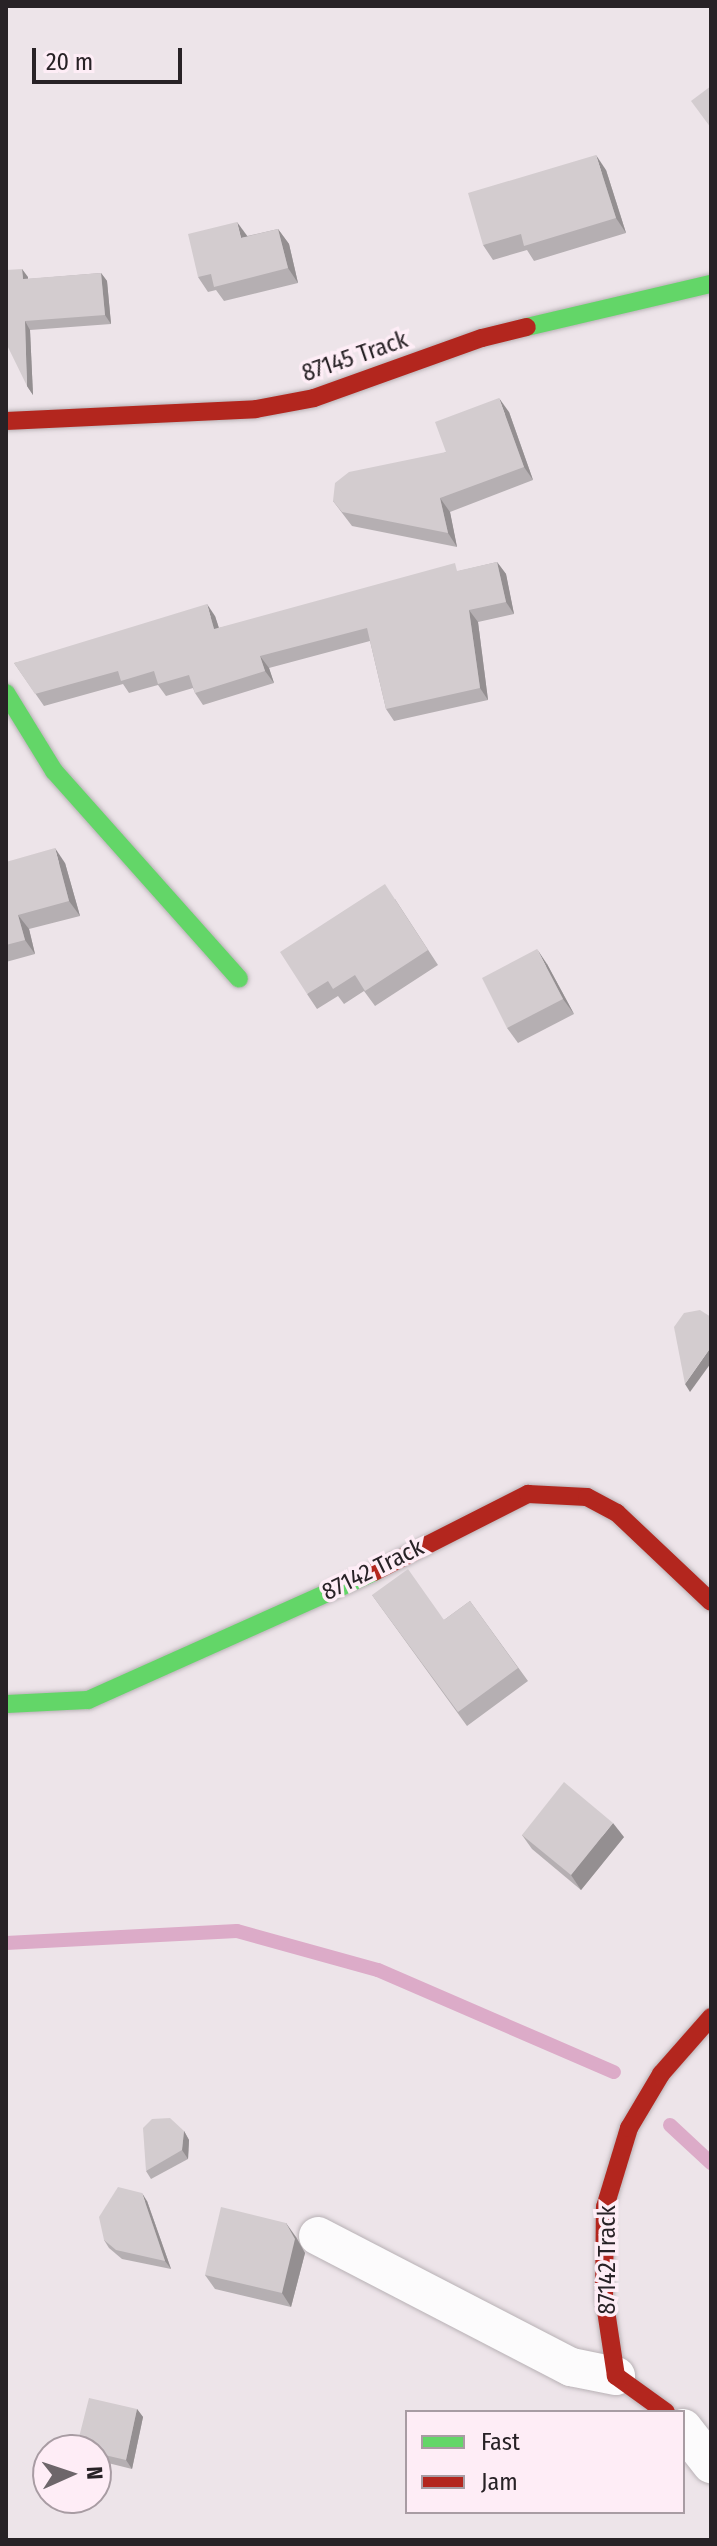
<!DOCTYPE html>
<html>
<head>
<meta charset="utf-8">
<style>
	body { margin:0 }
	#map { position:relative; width:717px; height:2546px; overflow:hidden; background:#ede4e9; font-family:"Fira Sans Condensed",sans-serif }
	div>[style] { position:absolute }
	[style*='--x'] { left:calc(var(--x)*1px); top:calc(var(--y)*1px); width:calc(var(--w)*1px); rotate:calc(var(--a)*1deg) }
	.stream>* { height:14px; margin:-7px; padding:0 7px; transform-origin:7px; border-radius:7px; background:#dcabc8 }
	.roads { filter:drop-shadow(0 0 2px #b8b1b5) drop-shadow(0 0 2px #b8b1b5) }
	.street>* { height:38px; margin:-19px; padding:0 19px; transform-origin:19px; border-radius:19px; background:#fcfbfc }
	.fast>* { height:18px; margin:-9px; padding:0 9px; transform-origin:9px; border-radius:9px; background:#63d668 }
	.jam>* { height:18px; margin:-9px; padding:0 9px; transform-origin:9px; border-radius:9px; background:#b3261e }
	.wall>* { inset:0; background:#b5afb2 }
	.shaded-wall>* { inset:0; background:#948f91 }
	.building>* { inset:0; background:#d3cccf }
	span { translate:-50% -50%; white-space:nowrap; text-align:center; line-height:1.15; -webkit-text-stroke:7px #feedf6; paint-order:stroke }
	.street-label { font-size:24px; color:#282226 }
	.frame { position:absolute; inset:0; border:8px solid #282226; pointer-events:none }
	.legend { position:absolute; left:405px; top:2410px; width:280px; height:104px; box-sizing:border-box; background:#feedf6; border:2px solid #a89ca3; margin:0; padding:10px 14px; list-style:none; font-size:24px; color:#282226 }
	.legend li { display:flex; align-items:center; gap:16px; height:40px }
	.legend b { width:40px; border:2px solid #a89ca3 }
	.north { position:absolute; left:32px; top:2434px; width:80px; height:80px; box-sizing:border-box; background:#feedf6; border:2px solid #a89ca3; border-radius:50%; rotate:87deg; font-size:22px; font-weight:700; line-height:32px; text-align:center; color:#282226 }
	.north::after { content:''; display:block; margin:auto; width:28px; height:36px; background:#6d666a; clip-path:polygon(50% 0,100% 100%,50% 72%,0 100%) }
	.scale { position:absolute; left:32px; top:48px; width:150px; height:36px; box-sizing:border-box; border:4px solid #282226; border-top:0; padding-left:10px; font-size:24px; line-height:28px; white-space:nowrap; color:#282226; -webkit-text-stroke:6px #feedf6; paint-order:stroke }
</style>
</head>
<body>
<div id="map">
	<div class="stream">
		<div style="--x:6;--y:1943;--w:231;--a:-3"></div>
		<div style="--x:237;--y:1931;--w:146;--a:15.5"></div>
		<div style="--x:378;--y:1970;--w:257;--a:23.4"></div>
		<div style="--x:670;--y:2125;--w:56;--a:42.8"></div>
	</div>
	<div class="roads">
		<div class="street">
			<div style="--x:318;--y:2236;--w:285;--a:27.4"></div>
			<div style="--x:571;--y:2367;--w:46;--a:11.3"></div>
			<div style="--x:683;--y:2428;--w:46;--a:52.1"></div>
		</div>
		<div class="fast">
			<div style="--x:527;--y:327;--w:189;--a:-13.2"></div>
			<div style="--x:6;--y:693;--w:92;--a:58.4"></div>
			<div style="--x:54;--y:771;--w:278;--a:48.3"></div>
			<div style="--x:6;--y:1704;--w:82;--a:-2.8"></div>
			<div style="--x:88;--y:1700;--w:313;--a:-24.1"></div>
		</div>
		<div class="jam">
			<div style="--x:6;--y:421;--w:250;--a:-2.7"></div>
			<div style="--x:256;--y:409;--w:59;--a:-10.7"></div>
			<div style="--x:314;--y:398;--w:178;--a:-19.7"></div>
			<div style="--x:482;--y:338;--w:46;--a:-13.7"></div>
			<div style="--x:374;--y:1572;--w:173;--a:-26.9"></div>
			<div style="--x:528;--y:1494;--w:59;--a:2.9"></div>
			<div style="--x:587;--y:1497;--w:34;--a:28"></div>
			<div style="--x:617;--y:1513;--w:129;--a:43.4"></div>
			<div style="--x:666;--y:2412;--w:62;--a:-144.2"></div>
			<div style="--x:616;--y:2376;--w:79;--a:-98.7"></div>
			<div style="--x:604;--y:2298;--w:91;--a:-89.4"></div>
			<div style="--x:605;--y:2207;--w:83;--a:-73.1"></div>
			<div style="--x:629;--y:2128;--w:63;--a:-59.3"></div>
			<div style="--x:661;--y:2074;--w:76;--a:-48.7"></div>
		</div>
	</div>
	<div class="wall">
		<div style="clip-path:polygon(606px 170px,626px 233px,534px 261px,527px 250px,493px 260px,483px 245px)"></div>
		<div style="clip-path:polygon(278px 229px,289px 244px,298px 283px,224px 301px,216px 290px,208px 292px,198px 277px,247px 236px)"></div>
		<div style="clip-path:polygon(22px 269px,28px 279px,101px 273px,107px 281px,111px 324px,30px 330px,33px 395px,27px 386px)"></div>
		<div style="clip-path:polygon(509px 412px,533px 480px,450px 512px,457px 547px,352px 526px,333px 501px,446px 452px)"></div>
		<div style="clip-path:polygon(497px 562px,506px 574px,514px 614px,478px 622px,488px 700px,394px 721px,386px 709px,370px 641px,269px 668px,274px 683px,203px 705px,195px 693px,193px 688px,166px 696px,158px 685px,129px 693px,123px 684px,44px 706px,14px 663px,215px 616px,219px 628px)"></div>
		<div style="clip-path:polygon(6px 862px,65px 863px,80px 916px,29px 929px,35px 954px,6px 962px)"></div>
		<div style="clip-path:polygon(395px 899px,438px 965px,375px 1006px,364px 991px,344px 1004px,338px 996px,317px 1009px,307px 994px)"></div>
		<div style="clip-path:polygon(547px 964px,574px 1014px,518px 1043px,507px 1028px)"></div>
		<div style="clip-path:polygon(372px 1595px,444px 1620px,470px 1601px,528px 1681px,467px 1726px)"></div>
		<div style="clip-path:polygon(522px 1835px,624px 1837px,581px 1890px,532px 1849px)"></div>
		<div style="clip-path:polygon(184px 2131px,189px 2140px,188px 2159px,151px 2179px,146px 2171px)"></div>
		<div style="clip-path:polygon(147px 2201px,171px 2269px,122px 2259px,109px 2248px,104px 2240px)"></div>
		<div style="clip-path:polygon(296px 2237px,305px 2253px,291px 2307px,215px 2289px,205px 2275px)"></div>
		<div style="clip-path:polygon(137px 2409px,143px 2417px,132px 2469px,96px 2460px,96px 2450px,76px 2450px,76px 2449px)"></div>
	</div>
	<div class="shaded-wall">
		<div style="clip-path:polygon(596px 155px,606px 170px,626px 233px,616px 218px)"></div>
		<div style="clip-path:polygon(237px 222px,248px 237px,241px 238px)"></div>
		<div style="clip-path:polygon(278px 229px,289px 244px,298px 283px,288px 268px)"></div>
		<div style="clip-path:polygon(22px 269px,28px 277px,28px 287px,23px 279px)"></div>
		<div style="clip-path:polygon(101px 273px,107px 281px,111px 324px,105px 315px)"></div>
		<div style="clip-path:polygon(25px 321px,30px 330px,33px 395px,27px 386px)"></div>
		<div style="clip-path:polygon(499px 398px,509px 412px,533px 480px,524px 467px)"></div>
		<div style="clip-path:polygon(440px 498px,450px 512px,457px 547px,448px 533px)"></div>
		<div style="clip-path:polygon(497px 562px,506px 574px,514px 614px,506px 602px)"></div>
		<div style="clip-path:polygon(207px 604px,215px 616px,223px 641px,214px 629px)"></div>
		<div style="clip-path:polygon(469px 610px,478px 622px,488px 700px,480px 688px)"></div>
		<div style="clip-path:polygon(260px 656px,269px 668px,274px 683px,265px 671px)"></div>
		<div style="clip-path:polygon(55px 848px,65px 863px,80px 916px,69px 901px)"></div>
		<div style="clip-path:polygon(18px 915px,29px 929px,35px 954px,25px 940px)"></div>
		<div style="clip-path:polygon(537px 949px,547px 964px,574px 1014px,563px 999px)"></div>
		<div style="clip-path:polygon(711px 1347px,711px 1363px,690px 1392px,685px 1384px)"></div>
		<div style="clip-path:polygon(613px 1823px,624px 1837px,581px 1890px,571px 1875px)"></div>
		<div style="clip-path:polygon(184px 2131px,189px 2140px,188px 2159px,182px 2150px)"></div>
		<div style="clip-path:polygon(142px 2193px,147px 2201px,171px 2269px,165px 2261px)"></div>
		<div style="clip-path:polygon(286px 2223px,296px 2237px,305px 2253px,291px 2307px,282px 2293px)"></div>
		<div style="clip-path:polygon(137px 2409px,143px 2417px,132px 2469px,126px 2460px)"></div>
	</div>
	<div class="building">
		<div style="clip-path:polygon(711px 86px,711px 128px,691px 101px)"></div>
		<div style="clip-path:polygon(596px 155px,616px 218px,524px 246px,521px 234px,483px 245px,468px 193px)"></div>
		<div style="clip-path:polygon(237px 222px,241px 238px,278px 229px,288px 268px,214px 287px,211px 274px,198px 277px,188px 234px)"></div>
		<div style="clip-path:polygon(22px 269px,23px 279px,101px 273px,105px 315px,25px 321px,27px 386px,6px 343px,6px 270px)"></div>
		<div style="clip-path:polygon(499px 398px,524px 467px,440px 498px,448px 533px,342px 512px,333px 501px,335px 483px,349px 472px,446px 452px,435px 422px)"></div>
		<div style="clip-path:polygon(497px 562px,506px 602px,469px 610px,480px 688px,386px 709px,367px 628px,260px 656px,265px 671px,195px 693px,189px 675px,158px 684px,154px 671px,121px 681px,118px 671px,35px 694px,14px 663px,207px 604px,214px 629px,455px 563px,457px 571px)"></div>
		<div style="clip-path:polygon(55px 848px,69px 901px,18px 915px,25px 940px,6px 945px,6px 862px)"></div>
		<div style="clip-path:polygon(385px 884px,428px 950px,365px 991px,355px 975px,333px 989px,328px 981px,307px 994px,280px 952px)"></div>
		<div style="clip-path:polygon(537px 949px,563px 999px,507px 1028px,482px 978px)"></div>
		<div style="clip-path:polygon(700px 1310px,711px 1317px,711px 1347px,685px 1384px,674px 1327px,684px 1313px)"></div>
		<div style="clip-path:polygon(408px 1569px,444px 1620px,470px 1601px,518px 1668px,458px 1712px,372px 1595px)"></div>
		<div style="clip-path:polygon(564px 1782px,613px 1823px,571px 1875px,522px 1835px)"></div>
		<div style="clip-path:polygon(170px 2118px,184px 2131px,182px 2150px,146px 2171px,143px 2128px,152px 2119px)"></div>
		<div style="clip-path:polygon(118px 2187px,142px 2193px,165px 2261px,116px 2250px,104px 2240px,99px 2217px)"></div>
		<div style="clip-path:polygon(221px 2207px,286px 2223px,295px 2239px,282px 2293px,205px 2275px)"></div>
		<div style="clip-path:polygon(89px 2398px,137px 2409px,126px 2460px,96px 2453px,96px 2450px,76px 2449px)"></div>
	</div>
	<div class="street-label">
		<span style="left:355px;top:357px;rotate:-19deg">87145 Track</span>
		<span style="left:373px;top:1570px;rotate:-26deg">87142 Track</span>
		<span style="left:608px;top:2260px;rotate:-90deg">87142 Track</span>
	</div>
	<div class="frame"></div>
	<ul class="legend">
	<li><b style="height:10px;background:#63d668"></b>Fast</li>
	<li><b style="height:10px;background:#b3261e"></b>Jam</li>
	</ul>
	<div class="north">N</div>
	<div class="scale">20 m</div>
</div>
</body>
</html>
